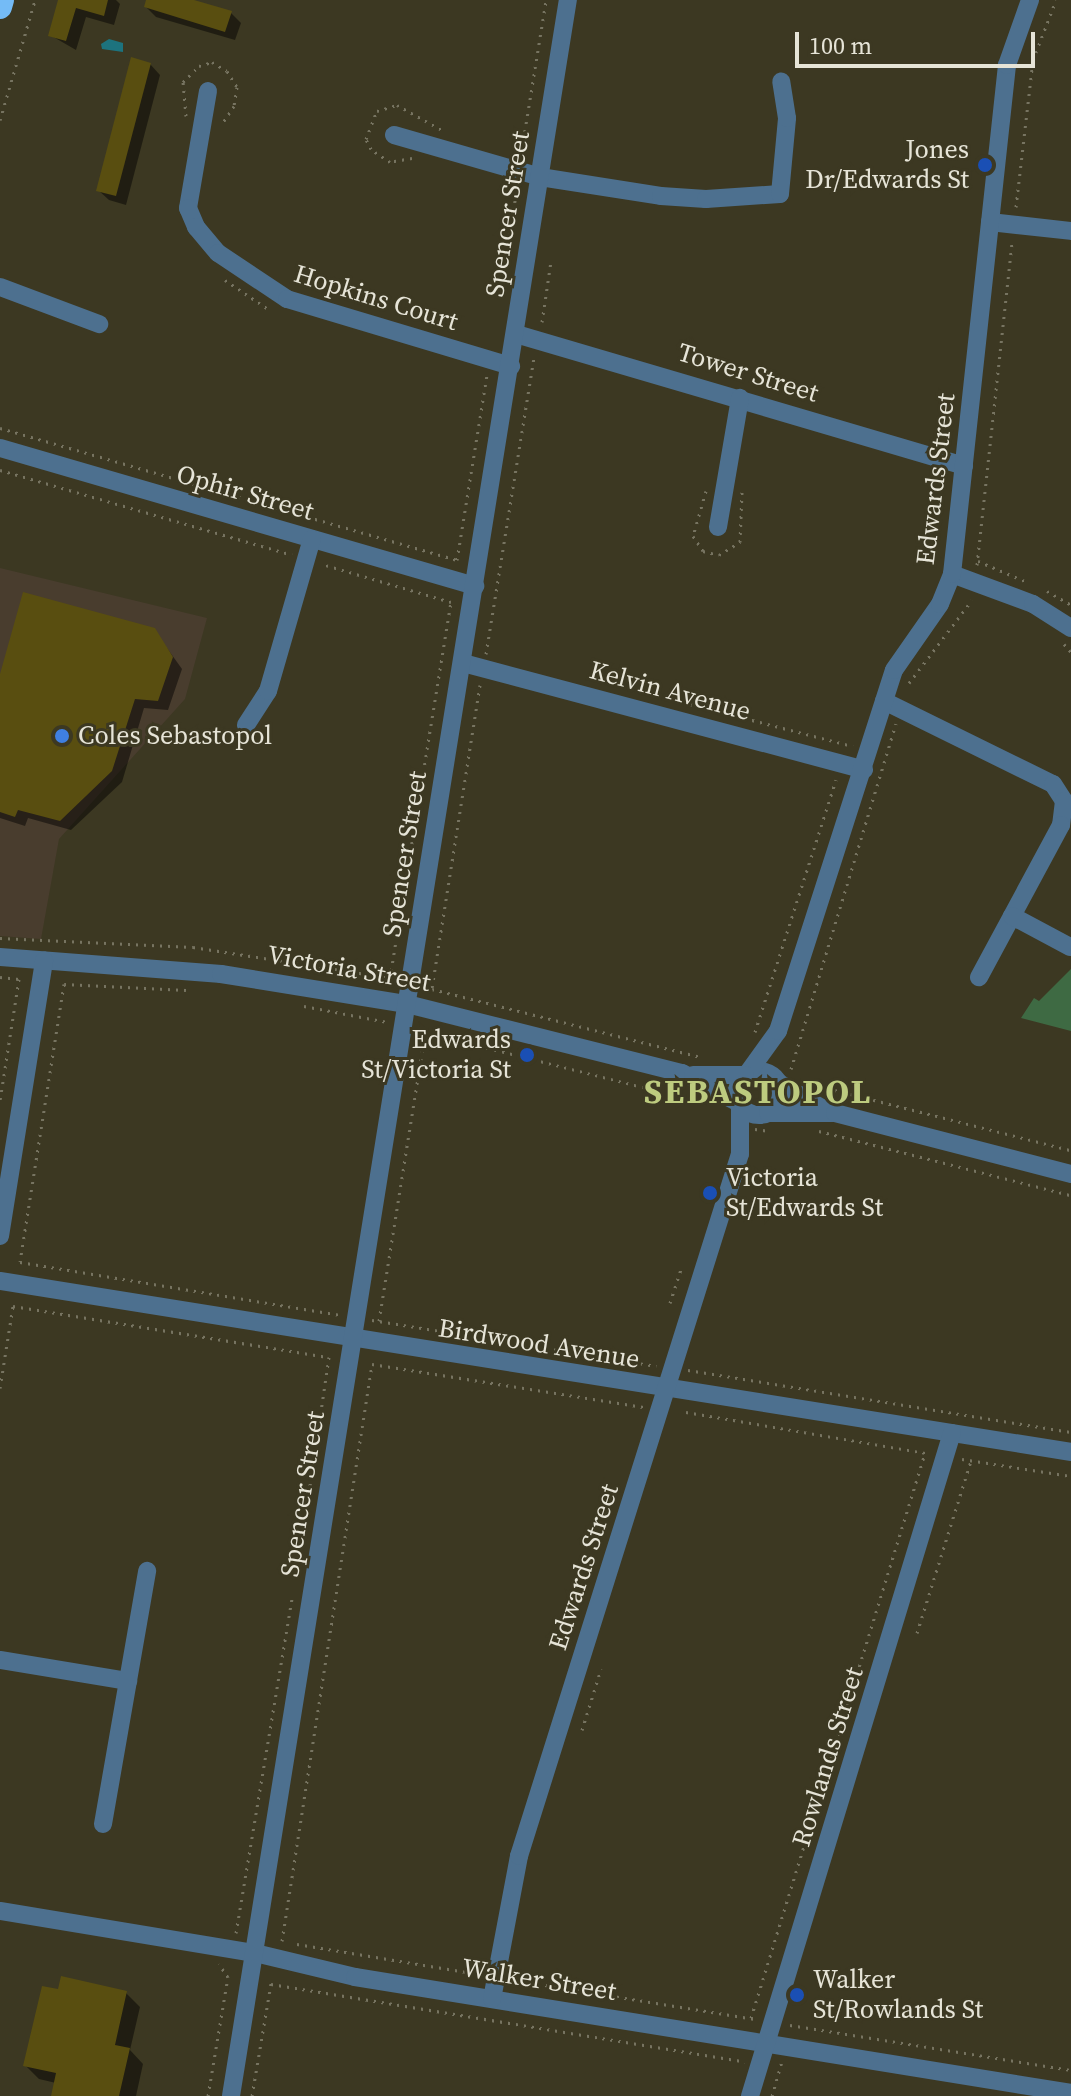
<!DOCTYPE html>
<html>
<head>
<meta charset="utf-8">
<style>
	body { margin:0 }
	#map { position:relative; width:1071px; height:2096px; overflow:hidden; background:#3c3822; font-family:"Source Serif 4",serif }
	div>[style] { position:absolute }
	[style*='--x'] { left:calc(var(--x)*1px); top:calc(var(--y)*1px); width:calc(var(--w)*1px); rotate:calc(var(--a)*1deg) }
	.commercial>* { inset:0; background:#493d2e }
	.green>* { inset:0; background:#3e6a43 }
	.water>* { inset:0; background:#1d737e }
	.shadow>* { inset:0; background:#0007 }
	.building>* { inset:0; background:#594e10 }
	.path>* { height:3px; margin-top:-1.5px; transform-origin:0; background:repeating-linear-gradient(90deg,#777461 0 2px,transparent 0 8px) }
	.minor>* { height:18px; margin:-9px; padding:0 9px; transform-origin:9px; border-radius:9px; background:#4d708f }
	.minor>.ring { margin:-9px; padding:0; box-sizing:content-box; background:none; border:18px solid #4d708f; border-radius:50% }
	.highway>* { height:24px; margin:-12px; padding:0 12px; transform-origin:12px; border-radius:12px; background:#74bbf6 }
	.dots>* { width:22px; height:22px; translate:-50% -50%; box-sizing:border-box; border:4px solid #3c3822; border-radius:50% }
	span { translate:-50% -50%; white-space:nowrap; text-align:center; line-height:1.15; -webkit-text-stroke:6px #3c3822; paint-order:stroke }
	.poi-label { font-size:26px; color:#e6e4d7 }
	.right { translate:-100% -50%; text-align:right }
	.left { translate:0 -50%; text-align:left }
	.street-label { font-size:26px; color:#e6e4d7 }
	.district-label { font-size:34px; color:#bdcb7f; font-weight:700; letter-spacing:2px }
	.scale { position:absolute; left:795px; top:32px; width:240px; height:36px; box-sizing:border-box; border:4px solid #e6e4d7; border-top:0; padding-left:10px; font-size:24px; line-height:28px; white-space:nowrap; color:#e6e4d7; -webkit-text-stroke:6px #3c3822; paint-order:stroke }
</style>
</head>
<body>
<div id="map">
	<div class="commercial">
		<div style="clip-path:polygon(0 568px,207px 618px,185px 699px,59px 839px,41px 939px,0 936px)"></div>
	</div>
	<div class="green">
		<div style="clip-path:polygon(1071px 969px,1071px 1031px,1021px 1018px,1034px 998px,1039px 1001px)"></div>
	</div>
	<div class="water">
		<div style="clip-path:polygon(109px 39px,123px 43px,123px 52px,102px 49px,101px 44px)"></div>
	</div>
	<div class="shadow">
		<div style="clip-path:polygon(60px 0,116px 0,120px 4px,114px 25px,86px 17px,76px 50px,50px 35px)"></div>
		<div style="clip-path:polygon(148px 0,187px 0,231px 13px,241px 23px,235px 40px,156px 17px,146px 7px)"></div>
		<div style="clip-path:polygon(150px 64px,160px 75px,126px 205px,109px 200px,98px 190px)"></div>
		<div style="clip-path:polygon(154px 630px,182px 669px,168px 710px,144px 708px,122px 782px,71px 830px,28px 818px,25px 826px,0 818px,0 682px)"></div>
		<div style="clip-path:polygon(126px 1993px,140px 2007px,130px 2050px,143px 2064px,136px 2096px,53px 2096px,56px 2083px,39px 2079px,25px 2065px)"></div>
	</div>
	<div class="building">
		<div style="clip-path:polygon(58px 0,108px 0,104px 16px,76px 8px,66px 41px,48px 36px)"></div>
		<div style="clip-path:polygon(146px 0,194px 0,232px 11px,225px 32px,144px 7px)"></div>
		<div style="clip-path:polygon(131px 57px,151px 63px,116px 196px,96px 191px)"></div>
		<div style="clip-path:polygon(23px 592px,155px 628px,173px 657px,158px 701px,135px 699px,112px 771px,60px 821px,18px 810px,15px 817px,0 812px,0 674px)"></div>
		<div style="clip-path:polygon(61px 1976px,127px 1991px,115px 2045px,130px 2048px,119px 2096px,51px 2096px,56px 2073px,23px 2066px,42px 1986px,58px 1989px)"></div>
	</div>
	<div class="path">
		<div style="--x:186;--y:116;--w:34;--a:-95"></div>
		<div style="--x:183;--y:82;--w:23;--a:-45"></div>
		<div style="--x:199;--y:66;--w:14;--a:-17"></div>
		<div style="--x:212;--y:62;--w:17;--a:31"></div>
		<div style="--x:227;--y:71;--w:19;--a:58"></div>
		<div style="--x:237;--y:87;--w:19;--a:99"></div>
		<div style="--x:234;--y:106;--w:23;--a:124"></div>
		<div style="--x:0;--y:120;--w:125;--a:-73.7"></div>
		<div style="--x:521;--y:155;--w:157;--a:-80.8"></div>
		<div style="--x:412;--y:158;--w:22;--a:170"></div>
		<div style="--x:390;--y:162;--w:23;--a:-146"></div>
		<div style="--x:371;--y:149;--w:11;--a:-117"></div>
		<div style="--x:366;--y:139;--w:30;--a:-69"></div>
		<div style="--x:377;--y:111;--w:21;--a:-17"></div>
		<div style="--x:397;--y:105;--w:51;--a:29.1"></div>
		<div style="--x:1016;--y:207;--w:148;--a:-83.4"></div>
		<div style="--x:1033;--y:60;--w:64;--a:-69"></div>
		<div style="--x:508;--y:250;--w:64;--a:-81.9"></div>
		<div style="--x:225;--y:280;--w:52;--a:34"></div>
		<div style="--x:542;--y:322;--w:62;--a:-81.6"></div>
		<div style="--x:0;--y:428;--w:476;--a:16.1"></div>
		<div style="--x:457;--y:560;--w:187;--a:-80.8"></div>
		<div style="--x:0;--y:470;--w:304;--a:16.2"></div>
		<div style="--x:706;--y:491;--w:47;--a:106.1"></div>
		<div style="--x:693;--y:536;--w:18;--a:56"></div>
		<div style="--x:703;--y:551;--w:16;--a:14"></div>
		<div style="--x:719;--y:555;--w:25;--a:-32"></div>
		<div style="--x:740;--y:542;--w:50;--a:-87.7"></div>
		<div style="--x:978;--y:561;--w:51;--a:23.1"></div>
		<div style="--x:977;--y:565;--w:324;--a:-83.8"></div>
		<div style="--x:1047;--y:591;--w:28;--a:30"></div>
		<div style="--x:1064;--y:644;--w:11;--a:49"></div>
		<div style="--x:486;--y:654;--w:300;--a:-80.8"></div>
		<div style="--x:909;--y:683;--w:104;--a:-52.8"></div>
		<div style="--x:480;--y:685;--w:308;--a:99"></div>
		<div style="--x:432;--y:989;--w:276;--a:14.2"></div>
		<div style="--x:636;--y:690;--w:224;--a:14.5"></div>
		<div style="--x:0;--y:938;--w:193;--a:2.7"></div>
		<div style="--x:193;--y:947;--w:199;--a:8.9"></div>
		<div style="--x:390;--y:978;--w:381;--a:-80.8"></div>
		<div style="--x:451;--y:602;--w:134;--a:-163.6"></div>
		<div style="--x:0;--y:977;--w:19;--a:6"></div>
		<div style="--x:19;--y:979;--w:123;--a:98.9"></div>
		<div style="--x:186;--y:990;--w:122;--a:-177.2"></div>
		<div style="--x:64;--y:984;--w:281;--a:99"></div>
		<div style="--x:20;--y:1262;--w:325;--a:9.4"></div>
		<div style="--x:304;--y:1006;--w:85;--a:10.9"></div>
		<div style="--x:417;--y:1030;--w:285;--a:14.2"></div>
		<div style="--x:755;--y:1032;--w:265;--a:-72.2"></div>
		<div style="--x:791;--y:1069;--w:361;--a:-73.1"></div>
		<div style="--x:819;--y:1086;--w:260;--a:14.3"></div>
		<div style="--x:755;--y:1129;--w:15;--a:8"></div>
		<div style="--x:819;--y:1131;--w:260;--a:14.3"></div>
		<div style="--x:670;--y:1303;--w:39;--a:-72"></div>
		<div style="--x:372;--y:1320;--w:288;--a:9.2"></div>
		<div style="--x:379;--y:1321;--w:292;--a:-80.9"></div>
		<div style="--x:688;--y:1370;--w:388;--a:9.2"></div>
		<div style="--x:0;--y:1388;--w:83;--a:-81"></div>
		<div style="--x:13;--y:1306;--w:320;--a:9.2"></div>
		<div style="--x:329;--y:1357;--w:191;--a:98.4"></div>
		<div style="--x:686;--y:1412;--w:244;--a:9.7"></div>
		<div style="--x:962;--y:1459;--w:110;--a:8.9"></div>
		<div style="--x:917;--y:1633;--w:180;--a:-72.6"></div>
		<div style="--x:582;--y:1730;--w:64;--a:-72.7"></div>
		<div style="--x:236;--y:1933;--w:341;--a:-80.5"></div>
		<div style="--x:282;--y:1941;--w:584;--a:-81.13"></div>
		<div style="--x:372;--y:1364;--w:275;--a:9"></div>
		<div style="--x:297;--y:1944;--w:184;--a:9.4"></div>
		<div style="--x:514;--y:1980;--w:244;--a:9.2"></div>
		<div style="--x:751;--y:2018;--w:591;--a:-72.88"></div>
		<div style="--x:790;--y:2025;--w:285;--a:9.1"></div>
		<div style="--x:208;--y:2096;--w:121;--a:-80.5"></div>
		<div style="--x:228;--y:1977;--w:16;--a:-125"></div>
		<div style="--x:252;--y:2096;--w:114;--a:-80.4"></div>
		<div style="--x:271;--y:1984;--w:480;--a:9.3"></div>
		<div style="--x:772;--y:2096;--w:36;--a:-74"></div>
	</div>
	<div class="minor">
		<div style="--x:208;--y:91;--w:119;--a:99.7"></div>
		<div style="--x:188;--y:208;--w:21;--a:67"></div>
		<div style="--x:196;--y:227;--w:34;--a:50"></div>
		<div style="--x:218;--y:253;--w:83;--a:33.7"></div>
		<div style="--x:287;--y:299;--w:234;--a:16.7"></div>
		<div style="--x:394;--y:135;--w:152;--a:16"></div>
		<div style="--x:540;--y:177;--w:122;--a:8.9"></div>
		<div style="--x:661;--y:196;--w:45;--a:3.8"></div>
		<div style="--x:706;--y:199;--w:74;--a:-3.9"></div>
		<div style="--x:780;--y:194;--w:76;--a:-84.7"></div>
		<div style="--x:787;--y:118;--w:37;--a:-99"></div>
		<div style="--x:990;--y:222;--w:81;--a:6.3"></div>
		<div style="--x:0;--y:287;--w:106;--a:20.5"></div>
		<div style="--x:516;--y:334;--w:467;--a:16.4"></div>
		<div style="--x:0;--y:448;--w:495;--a:16.2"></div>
		<div style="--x:718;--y:527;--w:131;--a:-80.3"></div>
		<div style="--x:952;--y:574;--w:86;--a:20.3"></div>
		<div style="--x:1033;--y:604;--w:45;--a:32.3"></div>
		<div style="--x:463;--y:663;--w:415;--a:14.9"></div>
		<div style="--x:884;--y:701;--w:188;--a:26.2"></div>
		<div style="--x:1053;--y:784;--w:20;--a:57"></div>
		<div style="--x:1064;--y:801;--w:24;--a:97"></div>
		<div style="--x:1061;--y:825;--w:173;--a:118.3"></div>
		<div style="--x:246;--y:725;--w:40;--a:-57.1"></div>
		<div style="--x:268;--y:691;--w:158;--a:-73.9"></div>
		<div style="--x:1012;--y:916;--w:66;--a:28.1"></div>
		<div style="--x:0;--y:957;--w:222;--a:4.4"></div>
		<div style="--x:221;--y:974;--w:188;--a:9.2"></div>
		<div style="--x:407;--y:1004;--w:284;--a:14.1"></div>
		<div style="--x:682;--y:1073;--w:64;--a:27.8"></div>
		<div class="ring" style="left:737px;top:1071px;width:26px;height:26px"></div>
		<div style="--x:747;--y:1074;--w:53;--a:-54.2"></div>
		<div style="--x:778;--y:1031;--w:379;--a:-72.2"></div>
		<div style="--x:894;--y:670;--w:80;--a:-55.1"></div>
		<div style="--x:940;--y:604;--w:32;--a:-68"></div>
		<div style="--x:952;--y:574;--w:512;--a:-83.83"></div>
		<div style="--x:1007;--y:65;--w:69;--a:-70.5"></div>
		<div style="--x:693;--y:1075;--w:52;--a:0"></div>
		<div style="--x:779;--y:1083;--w:53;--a:30.4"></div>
		<div style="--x:768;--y:1113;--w:67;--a:0"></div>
		<div style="--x:835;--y:1113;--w:244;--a:14.5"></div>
		<div style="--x:0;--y:1236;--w:279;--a:-80.9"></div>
		<div style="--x:0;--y:1281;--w:1085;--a:9.07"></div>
		<div style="--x:0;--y:1660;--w:130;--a:9.3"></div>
		<div style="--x:103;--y:1824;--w:257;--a:-80.1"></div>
		<div style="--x:0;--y:1911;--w:258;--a:9.4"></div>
		<div style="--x:255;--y:1953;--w:103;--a:13.5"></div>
		<div style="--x:355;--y:1977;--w:725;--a:9.2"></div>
		<div style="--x:492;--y:1999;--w:146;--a:-79.3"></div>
		<div style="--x:519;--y:1856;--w:736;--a:-72.53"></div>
		<div style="--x:740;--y:1154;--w:49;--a:-90"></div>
		<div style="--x:231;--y:2096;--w:2123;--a:-80.87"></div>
		<div style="--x:750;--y:2096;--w:693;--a:-73.06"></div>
	</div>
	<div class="highway">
		<div style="--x:0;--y:7;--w:7;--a:-74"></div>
	</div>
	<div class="dots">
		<div style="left:985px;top:165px;background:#1a4fb4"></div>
		<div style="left:62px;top:736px;background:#3f7fe0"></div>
		<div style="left:527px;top:1055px;background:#1a4fb4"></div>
		<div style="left:710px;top:1193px;background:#1a4fb4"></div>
		<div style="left:797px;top:1995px;background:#1a4fb4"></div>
	</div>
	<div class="poi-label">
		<span class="right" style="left:969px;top:165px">Jones<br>Dr/Edwards St</span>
		<span class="left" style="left:78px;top:736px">Coles Sebastopol</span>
		<span class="right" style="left:511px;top:1055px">Edwards<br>St/Victoria St</span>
		<span class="left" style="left:726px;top:1193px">Victoria<br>St/Edwards St</span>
		<span class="left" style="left:813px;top:1995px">Walker<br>St/Rowlands St</span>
	</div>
	<div class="street-label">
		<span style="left:508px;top:214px;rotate:-81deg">Spencer Street</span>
		<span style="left:376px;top:298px;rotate:17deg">Hopkins Court</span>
		<span style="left:748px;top:373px;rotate:17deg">Tower Street</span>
		<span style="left:936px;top:479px;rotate:-83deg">Edwards Street</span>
		<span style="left:245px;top:493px;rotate:16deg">Ophir Street</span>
		<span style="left:670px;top:691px;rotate:15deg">Kelvin Avenue</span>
		<span style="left:405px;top:854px;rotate:-81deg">Spencer Street</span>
		<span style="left:349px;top:969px;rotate:10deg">Victoria Street</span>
		<span style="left:539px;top:1344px;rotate:9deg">Birdwood Avenue</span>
		<span style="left:303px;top:1494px;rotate:-81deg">Spencer Street</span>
		<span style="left:584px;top:1567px;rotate:-72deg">Edwards Street</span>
		<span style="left:828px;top:1757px;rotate:-73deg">Rowlands Street</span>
		<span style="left:539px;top:1980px;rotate:9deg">Walker Street</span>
	</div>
	<div class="district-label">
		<span style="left:758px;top:1092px">SEBASTOPOL</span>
	</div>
	<div class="scale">100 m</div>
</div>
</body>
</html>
